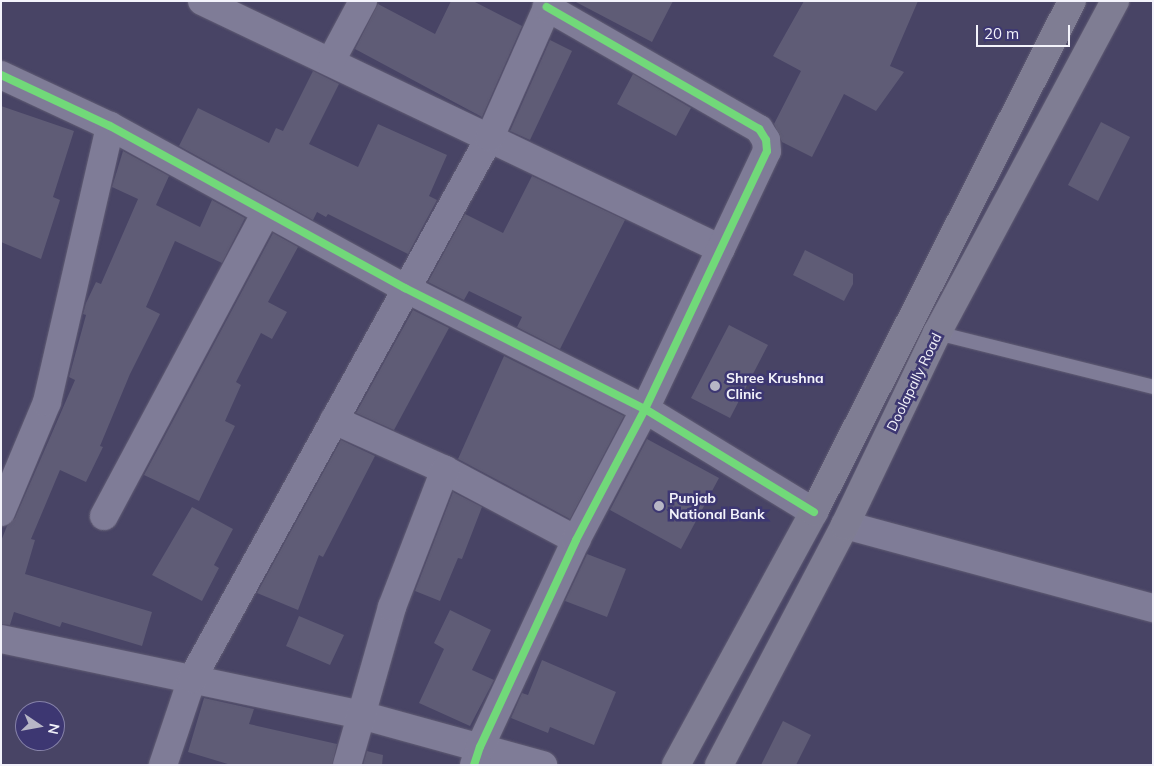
<!DOCTYPE html>
<html>
<head>
<meta charset="utf-8">
<style>
	body { margin:0 }
	#map { position:relative; width:1154px; height:766px; overflow:hidden; background:#484465; font-family:Mulish,sans-serif }
	div>[style] { position:absolute }
	[style*='--x'] { left:calc(var(--x)*1px); top:calc(var(--y)*1px); width:calc(var(--w)*1px); rotate:calc(var(--a)*1deg) }
	.building>* { inset:0; background:#5f5c76 }
	.roads { filter:drop-shadow(0 0 1px #615d74) drop-shadow(0 0 1px #615d74) }
	.lane>* { height:14px; margin:-7px; padding:0 7px; transform-origin:7px; border-radius:7px; background:#7f7c97 }
	.street>* { height:28px; margin:-14px; padding:0 14px; transform-origin:14px; border-radius:14px; background:#7f7c97 }
	.secondary>* { height:28px; margin:-14px; padding:0 14px; transform-origin:14px; border-radius:14px; background:#7f7d93 }
	.cycleway>* { height:8px; margin:-4px; padding:0 4px; transform-origin:4px; border-radius:4px; background:#71d979 }
	.dots>* { width:14px; height:14px; translate:-50% -50%; box-sizing:border-box; border:2px solid #3d3772; border-radius:50% }
	span { translate:-50% -50%; white-space:nowrap; text-align:center; line-height:1.15; -webkit-text-stroke:5px #3d3772; paint-order:stroke }
	.poi-label { font-size:14px; color:#f3f3fb; font-weight:700 }
	.left { translate:0 -50%; text-align:left }
	.street-label { font-size:14px; color:#f3f3fb }
	.frame { position:absolute; inset:0; border:2px solid #f3f3fb; pointer-events:none }
	.north { position:absolute; left:15px; top:701px; width:50px; height:50px; box-sizing:border-box; background:#3d3772; border:1px solid #8682a9; border-radius:50%; rotate:102deg; font-size:14px; font-weight:700; line-height:20px; text-align:center; color:#f3f3fb }
	.north::after { content:''; display:block; margin:auto; width:18px; height:22px; background:#b7b6c6; clip-path:polygon(50% 0,100% 100%,50% 72%,0 100%) }
	.scale { position:absolute; left:976px; top:25px; width:94px; height:22px; box-sizing:border-box; border:2px solid #f3f3fb; border-top:0; padding-left:6px; font-size:15px; line-height:18px; white-space:nowrap; color:#f3f3fb; -webkit-text-stroke:4px #3d3772; paint-order:stroke }
</style>
</head>
<body>
<div id="map">
	<div class="building">
		<div style="clip-path:polygon(451px 1px,473px 1px,522px 26px,482px 117px,355px 49px,378px 4px,435px 34px)"></div>
		<div style="clip-path:polygon(574px 1px,673px 1px,652px 42px)"></div>
		<div style="clip-path:polygon(804px 1px,918px 1px,890px 66px,904px 72px,876px 111px,844px 94px,812px 157px,782px 142px,774px 124px,801px 71px,773px 56px)"></div>
		<div style="clip-path:polygon(550px 40px,572px 51px,530px 140px,510px 131px)"></div>
		<div style="clip-path:polygon(313px 71px,339px 84px,309px 144px,358px 167px,378px 124px,447px 155px,429px 196px,437px 200px,408px 254px,328px 214px,326px 217px,317px 212px,313px 220px,179px 146px,198px 108px,269px 143px,276px 128px,283px 131px)"></div>
		<div style="clip-path:polygon(633px 74px,691px 108px,676px 136px,617px 104px)"></div>
		<div style="clip-path:polygon(1px 106px,74px 131px,53px 197px,60px 200px,41px 259px,1px 242px)"></div>
		<div style="clip-path:polygon(1101px 122px,1130px 137px,1098px 201px,1068px 185px)"></div>
		<div style="clip-path:polygon(123px 151px,169px 176px,156px 205px,200px 227px,212px 200px,245px 218px,222px 263px,175px 241px,146px 307px,160px 314px,130px 374px,100px 446px,103px 447px,86px 482px,60px 470px,31px 539px,35px 540px,25px 574px,152px 612px,142px 646px,62px 622px,60px 627px,14px 612px,10px 625px,1px 624px,1px 541px,7px 526px,15px 518px,75px 380px,69px 377px,86px 315px,83px 314px,86px 303px,96px 282px,101px 284px,138px 199px,112px 187px)"></div>
		<div style="clip-path:polygon(532px 176px,625px 220px,560px 349px,517px 327px,522px 317px,469px 291px,464px 300px,428px 282px,465px 214px,503px 233px)"></div>
		<div style="clip-path:polygon(273px 233px,298px 247px,268px 302px,287px 312px,272px 339px,261px 333px,236px 382px,241px 385px,225px 421px,235px 426px,199px 501px,144px 475px)"></div>
		<div style="clip-path:polygon(805px 250px,853px 274px,853px 284px,844px 301px,793px 275px)"></div>
		<div style="clip-path:polygon(413px 310px,449px 328px,394px 430px,356px 413px)"></div>
		<div style="clip-path:polygon(729px 325px,768px 345px,730px 418px,691px 398px)"></div>
		<div style="clip-path:polygon(504px 356px,624px 416px,570px 519px,458px 459px)"></div>
		<div style="clip-path:polygon(647px 439px,719px 478px,681px 549px,610px 510px)"></div>
		<div style="clip-path:polygon(341px 440px,375px 456px,323px 557px,319px 555px,298px 610px,257px 593px)"></div>
		<div style="clip-path:polygon(453px 492px,482px 507px,462px 559px,458px 558px,440px 601px,415px 591px)"></div>
		<div style="clip-path:polygon(192px 507px,233px 529px,214px 565px,219px 568px,202px 601px,152px 575px)"></div>
		<div style="clip-path:polygon(587px 554px,626px 569px,607px 617px,565px 601px)"></div>
		<div style="clip-path:polygon(450px 610px,491px 630px,472px 670px,494px 680px,470px 726px,419px 703px,444px 649px,434px 643px)"></div>
		<div style="clip-path:polygon(299px 616px,344px 635px,330px 665px,286px 646px)"></div>
		<div style="clip-path:polygon(542px 660px,616px 692px,594px 745px,550px 727px,548px 733px,511px 718px,522px 693px,528px 695px)"></div>
		<div style="clip-path:polygon(204px 698px,254px 709px,249px 724px,337px 744px,332px 765px,231px 765px,188px 752px)"></div>
		<div style="clip-path:polygon(783px 721px,811px 735px,796px 765px,761px 765px)"></div>
		<div style="clip-path:polygon(367px 751px,383px 755px,382px 765px,363px 765px)"></div>
	</div>
	<div class="roads">
		<div class="lane">
			<div style="--x:937;--y:333;--w:223;--a:14"></div>
		</div>
		<div class="street">
			<div style="--x:202;--y:1;--w:575;--a:25.54"></div>
			<div style="--x:331;--y:61;--w:68;--a:-61.9"></div>
			<div style="--x:1;--y:75;--w:120;--a:25.1"></div>
			<div style="--x:110;--y:126;--w:337;--a:28.8"></div>
			<div style="--x:405;--y:288;--w:269;--a:26.8"></div>
			<div style="--x:645;--y:409;--w:198;--a:31.4"></div>
			<div style="--x:334;--y:420;--w:122;--a:24.2"></div>
			<div style="--x:445;--y:470;--w:149;--a:28.1"></div>
			<div style="--x:1;--y:512;--w:119;--a:-67.3"></div>
			<div style="--x:47;--y:402;--w:283;--a:-77.1"></div>
			<div style="--x:104;--y:516;--w:344;--a:-61.9"></div>
			<div style="--x:845;--y:525;--w:319;--a:15.1"></div>
			<div style="--x:1;--y:639;--w:368;--a:11.9"></div>
			<div style="--x:361;--y:715;--w:189;--a:15.4"></div>
			<div style="--x:163;--y:765;--w:91;--a:-71.4"></div>
			<div style="--x:192;--y:679;--w:619;--a:-61.2"></div>
			<div style="--x:490;--y:137;--w:149;--a:-66.2"></div>
			<div style="--x:347;--y:765;--w:164;--a:-74.1"></div>
			<div style="--x:392;--y:607;--w:147;--a:-68.9"></div>
			<div style="--x:474;--y:765;--w:19;--a:-72"></div>
			<div style="--x:480;--y:747;--w:228;--a:-65.1"></div>
			<div style="--x:576;--y:540;--w:148;--a:-62.2"></div>
			<div style="--x:645;--y:409;--w:285;--a:-64.7"></div>
			<div style="--x:767;--y:151;--w:11;--a:-95"></div>
			<div style="--x:766;--y:140;--w:13;--a:-122"></div>
			<div style="--x:759;--y:129;--w:245;--a:-150.1"></div>
		</div>
		<div class="secondary">
			<div style="--x:676;--y:765;--w:288;--a:-61.4"></div>
			<div style="--x:814;--y:512;--w:572;--a:-63.21"></div>
			<div style="--x:719;--y:765;--w:271;--a:-62.3"></div>
			<div style="--x:845;--y:525;--w:213;--a:-64.4"></div>
			<div style="--x:937;--y:333;--w:377;--a:-61.8"></div>
		</div>
	</div>
	<div class="cycleway">
		<div style="--x:1;--y:75;--w:120;--a:25.1"></div>
		<div style="--x:110;--y:126;--w:337;--a:28.8"></div>
		<div style="--x:405;--y:288;--w:269;--a:26.8"></div>
		<div style="--x:645;--y:409;--w:198;--a:31.4"></div>
		<div style="--x:474;--y:765;--w:19;--a:-72"></div>
		<div style="--x:480;--y:747;--w:228;--a:-65.1"></div>
		<div style="--x:576;--y:540;--w:148;--a:-62.2"></div>
		<div style="--x:645;--y:409;--w:285;--a:-64.7"></div>
		<div style="--x:767;--y:151;--w:11;--a:-95"></div>
		<div style="--x:766;--y:140;--w:13;--a:-122"></div>
		<div style="--x:759;--y:129;--w:245;--a:-150.1"></div>
	</div>
	<div class="dots">
		<div style="left:715px;top:386px;background:#b7b6c6"></div>
		<div style="left:659px;top:506px;background:#b7b6c6"></div>
	</div>
	<div class="poi-label">
		<span class="left" style="left:726px;top:386px">Shree Krushna<br>Clinic</span>
		<span class="left" style="left:669px;top:506px">Punjab<br>National Bank</span>
	</div>
	<div class="street-label">
		<span style="left:914px;top:382px;rotate:-64deg">Doolapally Road</span>
	</div>
	<div class="frame"></div>
	<div class="north">N</div>
	<div class="scale">20 m</div>
</div>
</body>
</html>
